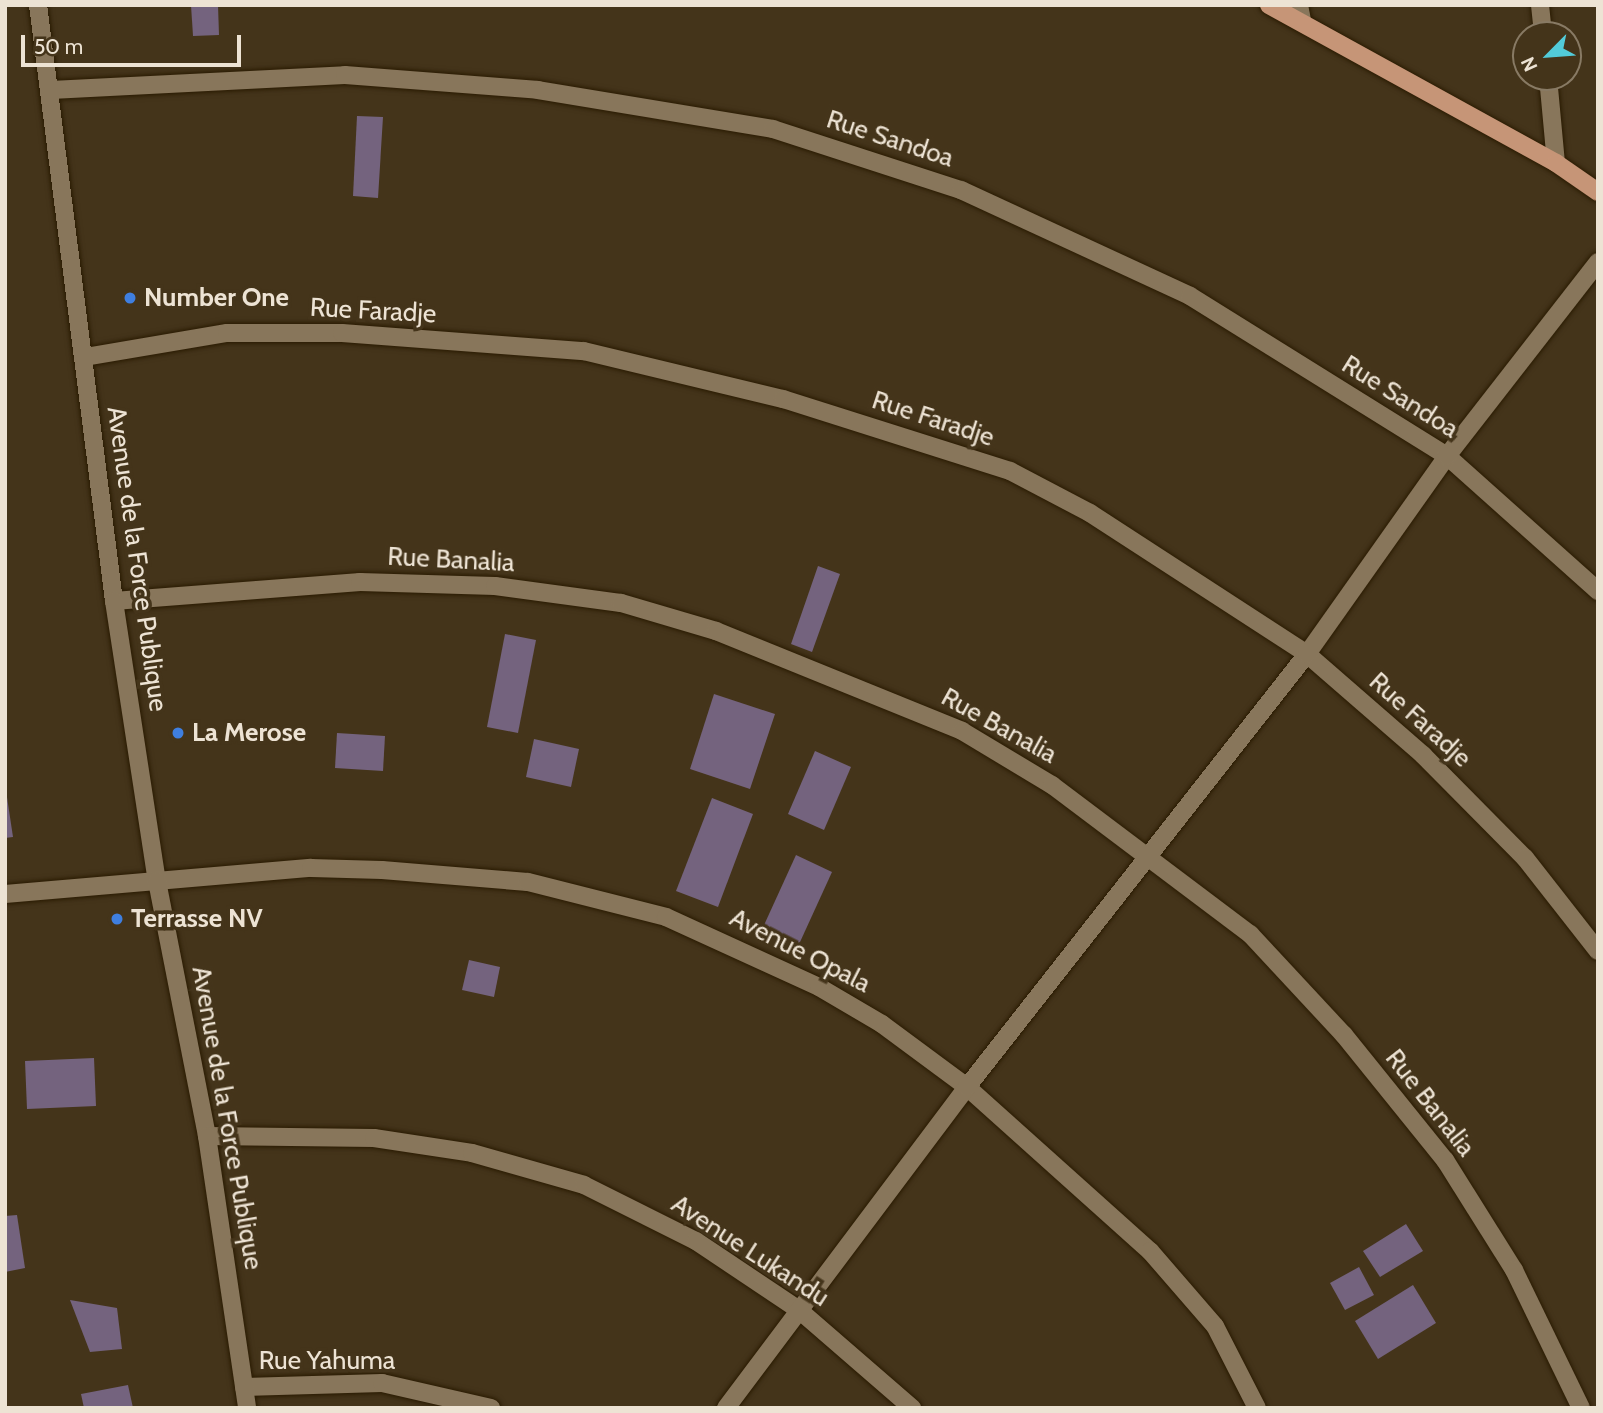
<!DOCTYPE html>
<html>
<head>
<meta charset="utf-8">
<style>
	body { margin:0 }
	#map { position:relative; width:1603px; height:1413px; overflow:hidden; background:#44341a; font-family:Cabin,sans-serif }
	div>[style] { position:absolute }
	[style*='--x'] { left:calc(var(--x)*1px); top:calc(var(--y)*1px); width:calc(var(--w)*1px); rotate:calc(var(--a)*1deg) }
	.building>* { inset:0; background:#74637e }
	.roads { filter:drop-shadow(0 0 2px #2a1b02) drop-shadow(0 0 2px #2a1b02) }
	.minor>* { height:18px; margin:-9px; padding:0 9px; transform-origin:9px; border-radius:9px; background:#88765b }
	.tertiary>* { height:18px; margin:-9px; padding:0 9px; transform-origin:9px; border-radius:9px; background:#88765b }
	.primary>* { height:18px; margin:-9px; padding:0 9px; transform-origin:9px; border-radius:9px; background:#c69577 }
	.dots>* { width:19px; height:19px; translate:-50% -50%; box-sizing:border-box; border:4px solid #44341a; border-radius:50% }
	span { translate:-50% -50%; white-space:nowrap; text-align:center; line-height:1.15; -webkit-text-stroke:7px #44341a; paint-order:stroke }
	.street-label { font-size:26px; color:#ede3d4 }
	.poi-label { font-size:26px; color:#ede3d4; font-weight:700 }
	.left { translate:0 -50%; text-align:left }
	.frame { position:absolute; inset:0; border:7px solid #ede3d4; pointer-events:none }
	.north { position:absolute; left:1512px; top:21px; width:70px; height:70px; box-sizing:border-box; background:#44341a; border:2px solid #887a64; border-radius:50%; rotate:245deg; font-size:19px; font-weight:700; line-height:28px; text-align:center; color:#ede3d4 }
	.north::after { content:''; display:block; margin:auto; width:24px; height:32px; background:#52cbd9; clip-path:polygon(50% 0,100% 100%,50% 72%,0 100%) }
	.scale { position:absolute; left:21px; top:35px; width:220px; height:32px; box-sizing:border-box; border:4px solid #ede3d4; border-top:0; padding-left:9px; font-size:21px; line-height:24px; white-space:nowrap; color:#ede3d4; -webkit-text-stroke:5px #44341a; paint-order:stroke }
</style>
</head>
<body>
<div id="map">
	<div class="building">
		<div style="clip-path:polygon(191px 5px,218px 5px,219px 35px,193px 36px)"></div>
		<div style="clip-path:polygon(357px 116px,383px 117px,378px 198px,353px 196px)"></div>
		<div style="clip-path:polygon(818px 566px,840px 574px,812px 652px,791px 644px)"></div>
		<div style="clip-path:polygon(505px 634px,536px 640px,518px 733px,487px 727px)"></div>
		<div style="clip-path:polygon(714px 694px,775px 714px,750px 789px,690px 769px)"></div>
		<div style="clip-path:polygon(337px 733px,385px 736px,383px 771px,335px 768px)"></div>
		<div style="clip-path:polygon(534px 739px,579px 749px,571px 787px,526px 777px)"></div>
		<div style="clip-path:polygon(815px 751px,851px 767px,824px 830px,788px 814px)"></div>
		<div style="clip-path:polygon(5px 784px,13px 837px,5px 838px)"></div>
		<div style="clip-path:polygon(712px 798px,753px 814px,718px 907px,676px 891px)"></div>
		<div style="clip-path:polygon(796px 855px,832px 872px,795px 953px,759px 936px)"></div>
		<div style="clip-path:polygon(469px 960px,500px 967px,494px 997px,462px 990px)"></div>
		<div style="clip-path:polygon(94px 1058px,96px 1106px,27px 1109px,25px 1061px)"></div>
		<div style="clip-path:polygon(17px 1215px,25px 1268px,5px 1272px,5px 1216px)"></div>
		<div style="clip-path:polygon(1406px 1224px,1423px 1251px,1380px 1277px,1363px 1251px)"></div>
		<div style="clip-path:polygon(1359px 1267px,1374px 1295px,1345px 1310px,1330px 1283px)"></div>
		<div style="clip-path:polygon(1413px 1285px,1436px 1323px,1378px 1359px,1355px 1321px)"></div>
		<div style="clip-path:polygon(70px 1300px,117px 1308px,122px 1349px,90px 1352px)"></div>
		<div style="clip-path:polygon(128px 1385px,133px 1408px,84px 1408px,81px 1394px)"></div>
	</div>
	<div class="roads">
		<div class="minor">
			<div style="--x:1299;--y:5;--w:15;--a:79"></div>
			<div style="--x:1540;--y:5;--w:30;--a:84"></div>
			<div style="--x:1548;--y:77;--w:86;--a:84.7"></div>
			<div style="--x:51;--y:90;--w:294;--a:-2.9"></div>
			<div style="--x:345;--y:75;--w:194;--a:4.4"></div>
			<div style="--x:538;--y:90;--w:238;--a:9.4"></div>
			<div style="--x:773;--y:129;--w:198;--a:18"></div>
			<div style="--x:961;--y:190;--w:252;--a:24.8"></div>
			<div style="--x:1190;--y:296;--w:303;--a:31.9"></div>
			<div style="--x:1447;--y:456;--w:203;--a:41.8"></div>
			<div style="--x:85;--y:357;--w:144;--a:-9.6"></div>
			<div style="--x:227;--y:333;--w:115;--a:0"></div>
			<div style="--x:342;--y:333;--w:243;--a:4.3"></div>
			<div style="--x:584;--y:351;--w:205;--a:13.6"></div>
			<div style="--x:783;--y:399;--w:238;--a:17.6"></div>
			<div style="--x:1010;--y:471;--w:90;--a:27.7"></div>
			<div style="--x:1090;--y:513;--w:259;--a:33"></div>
			<div style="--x:1307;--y:654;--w:154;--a:41"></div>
			<div style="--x:1423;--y:755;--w:145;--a:45.3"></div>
			<div style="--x:1525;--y:858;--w:118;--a:51.9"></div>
			<div style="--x:114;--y:601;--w:247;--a:-4.4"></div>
			<div style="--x:360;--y:582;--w:135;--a:1.7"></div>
			<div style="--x:495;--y:586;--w:127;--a:7.7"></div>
			<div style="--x:621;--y:603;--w:99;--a:16.4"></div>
			<div style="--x:716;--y:631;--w:266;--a:22.1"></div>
			<div style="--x:962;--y:731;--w:105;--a:31"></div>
			<div style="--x:1052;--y:785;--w:248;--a:37"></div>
			<div style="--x:1250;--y:934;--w:138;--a:47.1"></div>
			<div style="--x:1344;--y:1035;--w:161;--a:51.1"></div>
			<div style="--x:1445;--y:1160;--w:130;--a:57.9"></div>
			<div style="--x:1514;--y:1270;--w:153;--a:64.1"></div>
			<div style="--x:5;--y:894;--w:307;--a:-4.9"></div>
			<div style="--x:311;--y:868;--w:71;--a:1.6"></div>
			<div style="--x:382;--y:870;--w:146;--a:4.7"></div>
			<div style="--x:528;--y:882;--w:142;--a:14.2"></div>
			<div style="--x:666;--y:917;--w:168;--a:24.6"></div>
			<div style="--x:819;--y:987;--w:73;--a:30.4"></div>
			<div style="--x:882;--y:1024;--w:106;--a:36.5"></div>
			<div style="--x:967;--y:1087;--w:246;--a:41.9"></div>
			<div style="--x:1150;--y:1251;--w:99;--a:49.1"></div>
			<div style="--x:1215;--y:1326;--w:92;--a:62.9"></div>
			<div style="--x:207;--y:1136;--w:167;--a:0.7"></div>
			<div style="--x:374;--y:1138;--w:99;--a:8.7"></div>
			<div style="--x:472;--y:1153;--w:116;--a:15.9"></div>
			<div style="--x:584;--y:1185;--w:125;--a:26.6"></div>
			<div style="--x:696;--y:1241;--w:124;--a:33.8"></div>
			<div style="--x:799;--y:1310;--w:150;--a:40.9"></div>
			<div style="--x:244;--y:1387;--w:138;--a:-1.7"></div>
			<div style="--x:382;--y:1383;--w:112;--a:12.9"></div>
			<div style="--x:726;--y:1408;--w:401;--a:-53.1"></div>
			<div style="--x:967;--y:1087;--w:551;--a:-51.86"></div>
			<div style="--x:1307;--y:654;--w:242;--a:-54.7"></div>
			<div style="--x:1447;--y:456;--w:246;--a:-52.1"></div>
		</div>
		<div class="tertiary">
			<div style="--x:38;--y:5;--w:601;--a:82.73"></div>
			<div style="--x:114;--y:601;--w:283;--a:81.3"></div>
			<div style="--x:157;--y:881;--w:260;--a:78.9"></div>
			<div style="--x:207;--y:1136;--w:275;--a:81.6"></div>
		</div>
		<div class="primary">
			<div style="--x:1269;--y:5;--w:328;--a:28.8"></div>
			<div style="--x:1556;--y:163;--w:51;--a:34.6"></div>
		</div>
	</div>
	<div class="dots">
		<div style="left:130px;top:298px;background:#3f7fe0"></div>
		<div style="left:178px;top:733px;background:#3f7fe0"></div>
		<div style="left:117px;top:919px;background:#3f7fe0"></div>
	</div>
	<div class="street-label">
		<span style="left:890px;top:139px;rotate:18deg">Rue Sandoa</span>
		<span style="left:373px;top:311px;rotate:3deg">Rue Faradje</span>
		<span style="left:1400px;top:397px;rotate:32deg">Rue Sandoa</span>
		<span style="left:933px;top:419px;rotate:18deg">Rue Faradje</span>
		<span style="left:137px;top:559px;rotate:82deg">Avenue de la Force Publique</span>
		<span style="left:451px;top:560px;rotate:3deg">Rue Banalia</span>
		<span style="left:1420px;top:720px;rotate:42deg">Rue Faradje</span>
		<span style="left:999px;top:726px;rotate:29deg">Rue Banalia</span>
		<span style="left:800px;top:951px;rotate:27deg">Avenue Opala</span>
		<span style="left:1430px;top:1103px;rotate:52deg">Rue Banalia</span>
		<span style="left:227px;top:1118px;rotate:80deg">Avenue de la Force Publique</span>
		<span style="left:750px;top:1251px;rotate:33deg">Avenue Lukandu</span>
		<span style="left:327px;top:1361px">Rue Yahuma</span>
	</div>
	<div class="poi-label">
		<span class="left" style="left:144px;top:298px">Number One</span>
		<span class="left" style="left:192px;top:733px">La Merose</span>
		<span class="left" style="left:131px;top:919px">Terrasse NV</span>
	</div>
	<div class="frame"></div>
	<div class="north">N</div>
	<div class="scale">50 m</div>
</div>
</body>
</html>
